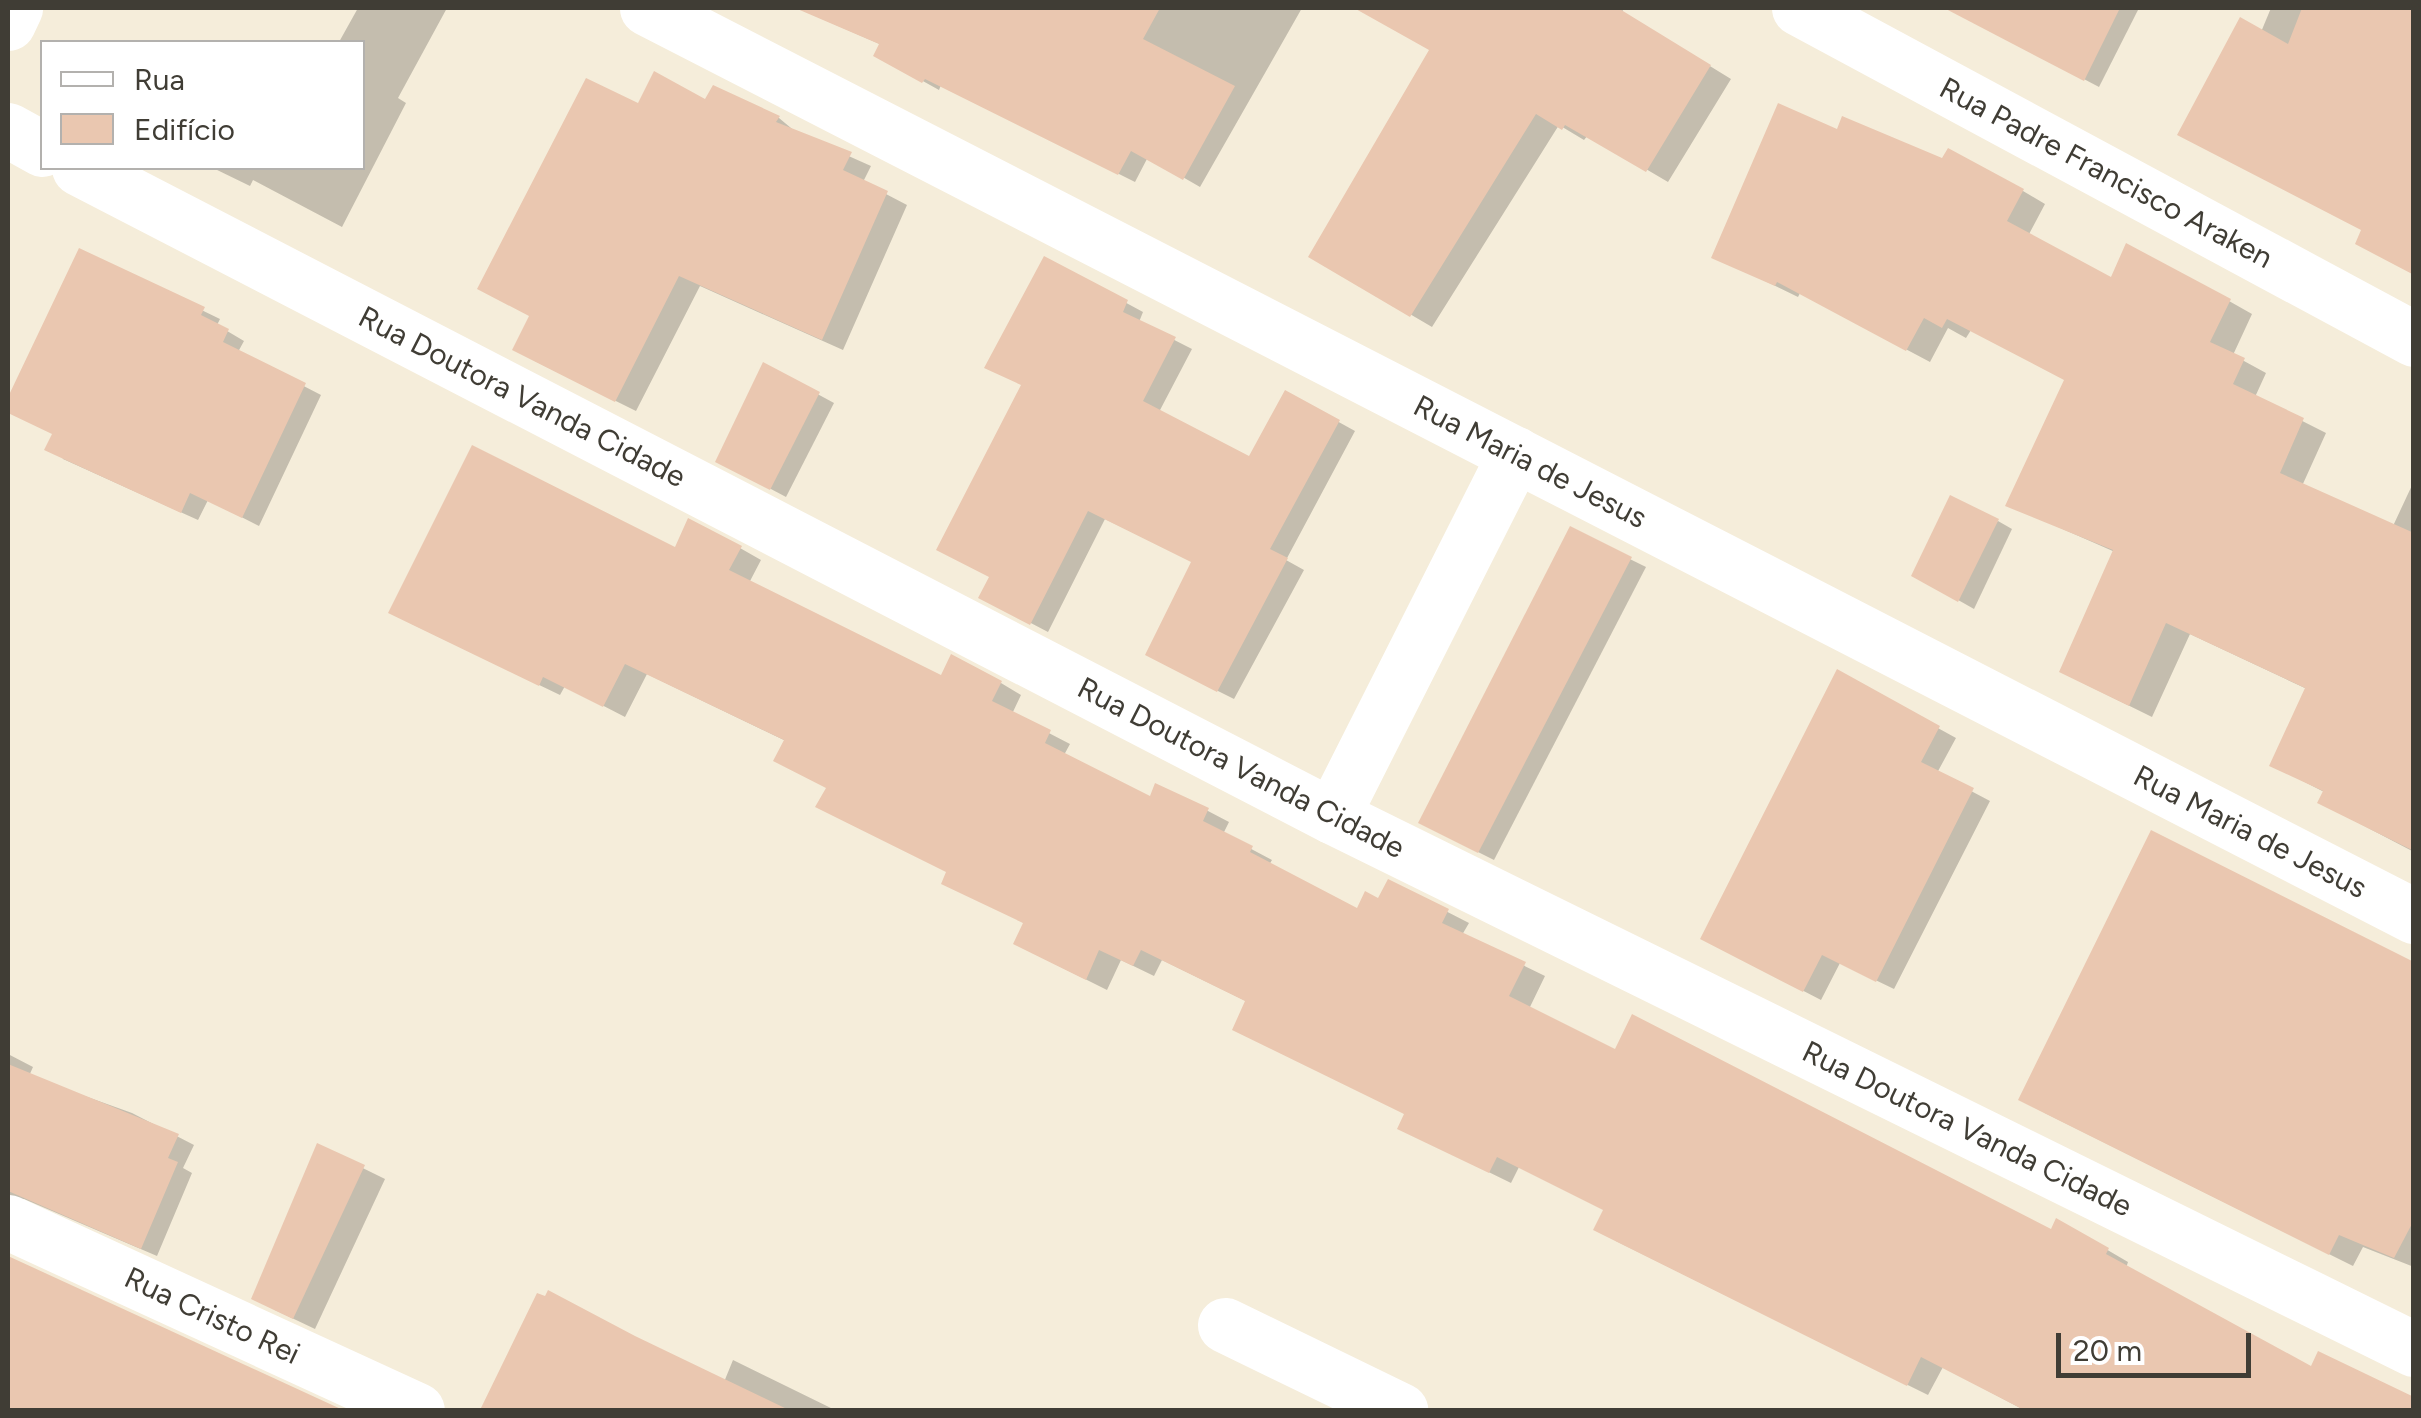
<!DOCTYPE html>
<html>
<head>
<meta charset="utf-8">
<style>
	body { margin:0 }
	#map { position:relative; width:2421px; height:1418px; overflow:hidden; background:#f5edda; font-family:Figtree,sans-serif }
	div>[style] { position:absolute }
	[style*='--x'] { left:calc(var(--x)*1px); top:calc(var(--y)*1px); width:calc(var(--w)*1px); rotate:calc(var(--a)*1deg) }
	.shadow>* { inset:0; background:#0003 }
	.building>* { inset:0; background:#eac7b0 }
	.street>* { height:55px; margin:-27.5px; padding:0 27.5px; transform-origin:27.5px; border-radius:27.5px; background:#fff }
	span { translate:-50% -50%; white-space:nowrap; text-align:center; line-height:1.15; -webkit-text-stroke:8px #fff; paint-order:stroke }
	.street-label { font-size:30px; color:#403d35 }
	.frame { position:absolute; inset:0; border:10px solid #403d35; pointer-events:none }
	.legend { position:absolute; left:40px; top:40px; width:325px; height:130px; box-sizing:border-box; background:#fff; border:2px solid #b3b1ae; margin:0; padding:12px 18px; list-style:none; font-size:30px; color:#403d35 }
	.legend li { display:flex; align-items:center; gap:20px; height:50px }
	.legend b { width:50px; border:2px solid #b3b1ae }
	.scale { position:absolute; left:2056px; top:1333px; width:195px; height:45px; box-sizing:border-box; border:5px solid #403d35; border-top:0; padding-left:12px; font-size:30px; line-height:35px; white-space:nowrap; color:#403d35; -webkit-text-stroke:8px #fff; paint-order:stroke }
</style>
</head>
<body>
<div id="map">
	<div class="shadow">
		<div style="clip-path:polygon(358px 8px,447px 8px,398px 98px,406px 103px,342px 227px,253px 180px,250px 186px,213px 168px,362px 168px,362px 42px,339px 42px)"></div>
		<div style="clip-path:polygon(797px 8px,1302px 8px,1200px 187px,1148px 157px,1135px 182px,941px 85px,939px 90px,876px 55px,882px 45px)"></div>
		<div style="clip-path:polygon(1409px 8px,1624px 8px,1622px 12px,1731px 79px,1668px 182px,1588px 135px,1584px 140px,1559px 125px,1432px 327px,1311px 256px,1432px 49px,1397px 29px)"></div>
		<div style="clip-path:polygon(1956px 8px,2139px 8px,2099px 87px,1970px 19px)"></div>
		<div style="clip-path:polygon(2271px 8px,2414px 8px,2414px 273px,2364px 230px,2261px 32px)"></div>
		<div style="clip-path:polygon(714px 88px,779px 118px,797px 133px,871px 166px,863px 182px,907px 205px,843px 350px,700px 286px,636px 411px,535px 361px,639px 106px,706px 102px)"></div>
		<div style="clip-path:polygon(1839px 133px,2023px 191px,2045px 204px,2028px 236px,2112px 280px,2229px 301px,2252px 314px,2233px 355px,2266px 373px,2255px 397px,2326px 433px,2302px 486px,2393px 526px,2414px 481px,2414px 852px,2351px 819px,2328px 794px,2272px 765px,2307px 689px,2190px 634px,2152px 717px,2085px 684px,2115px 552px,2008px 505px,2066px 380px,1971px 330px,1966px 338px,1948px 328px,1930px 362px,1800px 293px,1798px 297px,1714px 256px)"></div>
		<div style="clip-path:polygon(80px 251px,220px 319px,217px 325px,244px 341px,238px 352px,321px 395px,259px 526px,208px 500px,198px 520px,63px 459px,54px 434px,8px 411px,8px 402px)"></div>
		<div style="clip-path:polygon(1045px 259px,1143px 312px,1139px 322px,1192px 349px,1159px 412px,1250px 459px,1286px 393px,1355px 431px,1286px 560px,1304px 570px,1234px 699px,1164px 664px,1194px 562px,1105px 519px,1048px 632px,998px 606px,992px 577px)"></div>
		<div style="clip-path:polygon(764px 365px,834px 403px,786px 497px,733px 469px)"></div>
		<div style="clip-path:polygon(1998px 521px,2012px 529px,1974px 609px,1914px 575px)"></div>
		<div style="clip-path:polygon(1571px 530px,1646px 567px,1494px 860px,1436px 831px)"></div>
		<div style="clip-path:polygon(740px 548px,761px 560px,749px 583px,942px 678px,1001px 683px,1021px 695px,1012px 714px,1070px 744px,1064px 755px,1151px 799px,1157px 786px,1208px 811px,1229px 822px,1223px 834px,1272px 860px,1269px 865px,1358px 911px,1379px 901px,1389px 882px,1469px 923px,1462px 935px,1545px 976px,1529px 1009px,1616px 1052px,2052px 1233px,2058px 1221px,2128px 1262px,2126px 1268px,2312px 1369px,2414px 1399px,2414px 1410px,2024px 1410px,1943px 1367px,1928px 1395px,1616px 1241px,1605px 1210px,1519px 1167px,1511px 1183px,1421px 1139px,1406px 1115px,1248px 1002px,1162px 960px,1154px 976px,1121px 960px,1107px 990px,1037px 955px,1025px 924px,828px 788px,786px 741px,647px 674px,625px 717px,565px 686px,560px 695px,412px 624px,676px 550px)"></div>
		<div style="clip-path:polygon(1838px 673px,1956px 738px,1937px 773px,1990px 801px,1894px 989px,1840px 963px,1821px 1000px,1720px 948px)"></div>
		<div style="clip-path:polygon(2414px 965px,2414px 1267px,2363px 1247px,2353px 1266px,2045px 1113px)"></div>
		<div style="clip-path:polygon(8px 1054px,33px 1067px,29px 1076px,132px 1113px,194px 1145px,183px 1168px,192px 1173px,157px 1256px,24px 1199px,8px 1204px)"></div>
		<div style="clip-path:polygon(318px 1146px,385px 1179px,315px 1329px,275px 1310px)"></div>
		<div style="clip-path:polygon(8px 1259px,337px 1410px,8px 1410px)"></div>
		<div style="clip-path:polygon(733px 1360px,835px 1410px,491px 1410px,485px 1407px,724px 1382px)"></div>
	</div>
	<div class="building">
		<div style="clip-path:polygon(795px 8px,1160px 8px,1143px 39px,1235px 86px,1183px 180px,1131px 151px,1118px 175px,925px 79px,922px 83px,873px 56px,879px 44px)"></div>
		<div style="clip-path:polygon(1354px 8px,1618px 8px,1711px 65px,1646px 172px,1565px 125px,1562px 130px,1536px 114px,1410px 317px,1308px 257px,1429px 50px)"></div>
		<div style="clip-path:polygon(1944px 8px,2120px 8px,2084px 81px)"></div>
		<div style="clip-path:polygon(2302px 8px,2414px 8px,2414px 275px,2355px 244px,2361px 230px,2177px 135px,2240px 17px,2288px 44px)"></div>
		<div style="clip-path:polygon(654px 71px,705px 99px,713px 85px,780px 116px,776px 122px,852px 152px,843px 170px,888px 191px,822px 340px,679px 276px,615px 402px,512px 350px,529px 316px,477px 289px,586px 78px,638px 103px)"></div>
		<div style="clip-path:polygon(1778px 103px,1837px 129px,1842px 116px,1942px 158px,1948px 148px,2024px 189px,2007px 221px,2111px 277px,2126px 243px,2231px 299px,2210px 342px,2245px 358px,2233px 384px,2304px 418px,2280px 473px,2414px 533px,2414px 851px,2317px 803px,2323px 791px,2269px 766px,2305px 688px,2166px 623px,2129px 706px,2059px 672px,2113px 550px,2005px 506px,2064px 380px,1947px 319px,1942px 328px,1924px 318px,1906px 351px,1777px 282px,1775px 286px,1711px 258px)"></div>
		<div style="clip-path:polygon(79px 248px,205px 307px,201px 315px,229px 329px,223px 342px,306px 383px,242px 518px,190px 493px,181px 513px,44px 450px,52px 434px,8px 413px,8px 397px)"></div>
		<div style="clip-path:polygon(1044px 256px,1128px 300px,1123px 312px,1176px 337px,1143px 401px,1249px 456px,1285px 390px,1340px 420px,1270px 549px,1288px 558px,1217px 692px,1145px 655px,1191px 562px,1088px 511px,1030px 625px,978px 598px,989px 577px,936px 550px,1021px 385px,984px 368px)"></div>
		<div style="clip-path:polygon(763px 362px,820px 392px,770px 490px,715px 462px)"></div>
		<div style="clip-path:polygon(472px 445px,675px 547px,688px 518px,742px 546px,729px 570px,941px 675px,951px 654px,1002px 681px,992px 701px,1051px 730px,1045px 743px,1150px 796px,1155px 783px,1209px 808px,1203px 821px,1253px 846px,1250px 852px,1357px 908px,1365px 891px,1378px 898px,1388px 879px,1449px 909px,1442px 923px,1526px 962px,1509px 996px,1615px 1049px,1632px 1014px,2051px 1229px,2056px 1218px,2109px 1248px,2106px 1254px,2311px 1366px,2318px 1351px,2414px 1397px,2414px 1410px,2024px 1410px,1921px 1357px,1907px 1386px,1593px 1230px,1603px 1210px,1497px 1157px,1489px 1173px,1397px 1129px,1404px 1114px,1232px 1030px,1245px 1001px,1141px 950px,1133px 966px,1099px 950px,1086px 980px,1013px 944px,1023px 923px,941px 884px,946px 872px,815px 807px,826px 788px,773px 761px,784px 740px,625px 664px,603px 707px,543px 677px,539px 686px,388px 613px)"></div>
		<div style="clip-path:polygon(1950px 495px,1999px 519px,1958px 602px,1911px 576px)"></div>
		<div style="clip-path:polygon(1570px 526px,1632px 557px,1478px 853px,1418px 823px)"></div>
		<div style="clip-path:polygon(1837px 669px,1940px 726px,1921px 762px,1974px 788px,1876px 982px,1822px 955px,1803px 992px,1700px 939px)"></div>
		<div style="clip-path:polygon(2151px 830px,2414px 962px,2414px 1220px,2394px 1258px,2339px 1235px,2329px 1255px,2018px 1100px)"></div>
		<div style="clip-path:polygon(8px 1064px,179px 1134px,168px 1158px,178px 1162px,141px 1249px,8px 1191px)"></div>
		<div style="clip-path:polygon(317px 1143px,365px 1165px,293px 1319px,251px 1299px)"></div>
		<div style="clip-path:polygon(8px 1256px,343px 1410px,8px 1410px)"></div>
		<div style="clip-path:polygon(548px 1290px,635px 1336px,789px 1410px,480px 1410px,537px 1293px,545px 1296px)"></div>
	</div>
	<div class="street">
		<div style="--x:647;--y:8;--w:1987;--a:27.2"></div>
		<div style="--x:1799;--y:8;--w:698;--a:28.29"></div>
		<div style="--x:8;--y:23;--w:17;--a:-65"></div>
		<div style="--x:8;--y:130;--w:39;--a:29"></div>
		<div style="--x:79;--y:168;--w:1411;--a:27.35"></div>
		<div style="--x:1332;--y:816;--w:1206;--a:26.23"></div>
		<div style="--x:1332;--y:816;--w:406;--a:-63.2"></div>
		<div style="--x:8;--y:1222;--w:450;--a:24.7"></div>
		<div style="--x:1225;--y:1325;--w:195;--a:25.9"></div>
	</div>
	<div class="street-label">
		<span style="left:2106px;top:173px;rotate:28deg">Rua Padre Francisco Araken</span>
		<span style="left:522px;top:397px;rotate:27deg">Rua Doutora Vanda Cidade</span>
		<span style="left:1530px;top:462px;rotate:27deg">Rua Maria de Jesus</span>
		<span style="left:1241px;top:768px;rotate:27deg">Rua Doutora Vanda Cidade</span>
		<span style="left:2250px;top:832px;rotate:27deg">Rua Maria de Jesus</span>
		<span style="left:1967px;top:1129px;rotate:26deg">Rua Doutora Vanda Cidade</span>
		<span style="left:212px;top:1316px;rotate:25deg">Rua Cristo Rei</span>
	</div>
	<div class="frame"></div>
	<ul class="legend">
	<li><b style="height:12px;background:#fff"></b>Rua</li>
	<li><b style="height:28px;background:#eac7b0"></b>Edifício</li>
	</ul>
	<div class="scale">20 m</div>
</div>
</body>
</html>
